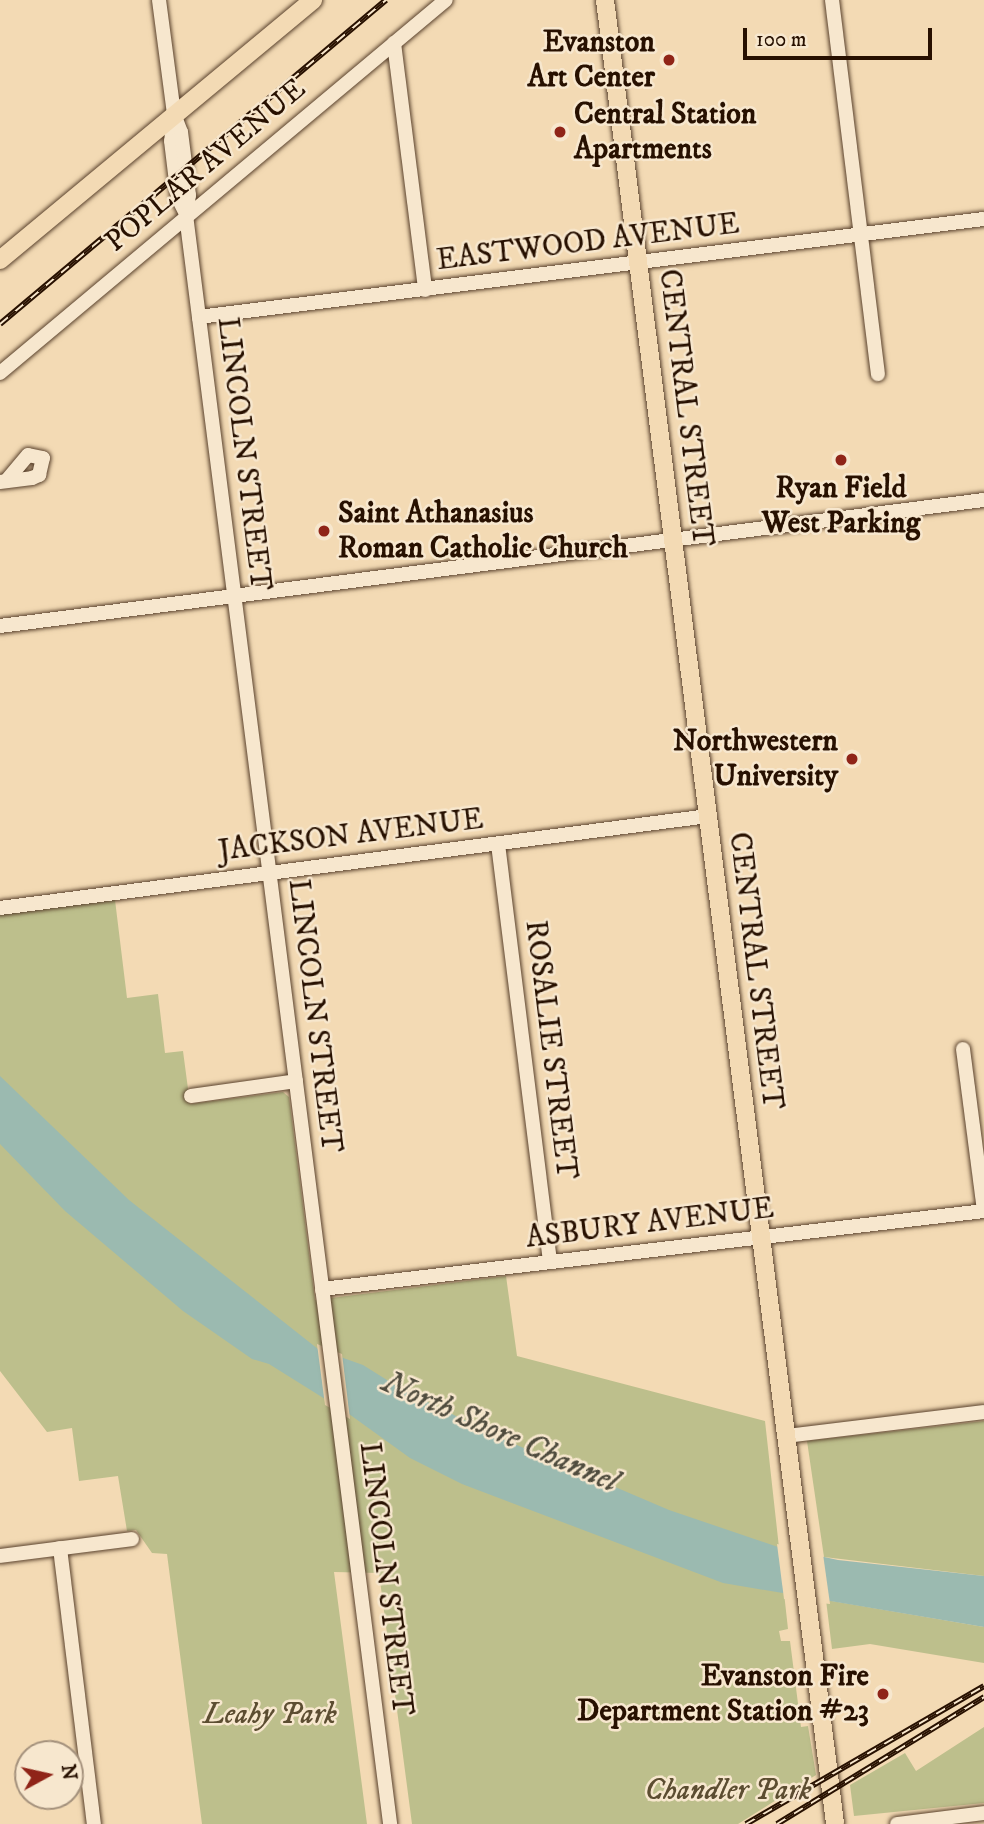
<!DOCTYPE html>
<html>
<head>
<meta charset="utf-8">
<style>
	body { margin:0 }
	#map { position:relative; width:984px; height:1824px; overflow:hidden; background:#f3dab4; font-family:"IM FELL DW Pica",serif }
	div>[style] { position:absolute }
	[style*='--x'] { left:calc(var(--x)*1px); top:calc(var(--y)*1px); width:calc(var(--w)*1px); rotate:calc(var(--a)*1deg) }
	.green>* { inset:0; background:#bdbf8c }
	.water>* { inset:0; background:#9bbab0 }
	.pier>* { inset:0; background:#f3dab4 }
	.roads { filter:drop-shadow(0 0 2px #5a422d) drop-shadow(0 0 2px #5a422d) }
	.minor>* { height:14px; margin:-7px; padding:0 7px; transform-origin:7px; border-radius:7px; background:#f7e7ce }
	.major>* { height:18px; margin:-9px; padding:0 9px; transform-origin:9px; border-radius:9px; background:#f3dab4 }
	.rail>* { height:6px; margin-top:-3px; transform-origin:0; background:repeating-linear-gradient(90deg,#f7e7ce 0 10px,#271000 0 20px); box-sizing:border-box; border-block:2px solid #271000 }
	.dots>* { width:19px; height:19px; translate:-50% -50%; box-sizing:border-box; border:4px solid #f7e7ce; border-radius:50% }
	span { translate:-50% -50%; white-space:nowrap; text-align:center; line-height:1.15; -webkit-text-stroke:5px #f7e7ce; paint-order:stroke }
	.poi-label { font-size:30px; color:#271000; font-weight:700 }
	.right { translate:-100% -50%; text-align:right }
	.left { translate:0 -50%; text-align:left }
	.street-label { font-size:30px; color:#271000 }
	.park-label { font-size:30px; color:#5c4d31; font-style:italic }
	.water-label { font-size:32px; color:#504c3e; font-style:italic }
	.north { position:absolute; left:14px; top:1740px; width:70px; height:70px; box-sizing:border-box; background:#f7e7ce; border:2px solid #a4917c; border-radius:50%; rotate:82deg; font-size:19px; font-weight:700; line-height:28px; text-align:center; color:#271000 }
	.north::after { content:''; display:block; margin:auto; width:24px; height:32px; background:#8f2418; clip-path:polygon(50% 0,100% 100%,50% 72%,0 100%) }
	.scale { position:absolute; left:743px; top:28px; width:189px; height:32px; box-sizing:border-box; border:4px solid #271000; border-top:0; padding-left:9px; font-size:21px; line-height:24px; white-space:nowrap; color:#271000; -webkit-text-stroke:5px #f7e7ce; paint-order:stroke }
</style>
</head>
<body>
<div id="map">
	<div class="green">
		<div style="clip-path:polygon(115px 900px,127px 998px,158px 994px,165px 1053px,183px 1051px,190px 1104px,283px 1092px,289px 1097px,315px 1300px,506px 1276px,517px 1356px,765px 1421px,788px 1629px,779px 1631px,781px 1641px,790px 1641px,801px 1727px,808px 1726px,816px 1775px,738px 1824px,412px 1824px,379px 1573px,334px 1572px,367px 1824px,202px 1824px,167px 1554px,152px 1553px,136px 1530px,127px 1531px,118px 1476px,79px 1481px,72px 1428px,47px 1432px,0 1371px,0 915px)"></div>
		<div style="clip-path:polygon(984px 1421px,984px 1576px,824px 1557px,807px 1441px)"></div>
		<div style="clip-path:polygon(826px 1600px,984px 1627px,984px 1663px,870px 1644px,832px 1649px)"></div>
		<div style="clip-path:polygon(984px 1727px,984px 1803px,854px 1816px,850px 1785px,905px 1753px,916px 1771px)"></div>
	</div>
	<div class="water">
		<div style="clip-path:polygon(0 1076px,129px 1200px,318px 1349px,363px 1365px,403px 1390px,505px 1440px,669px 1510px,778px 1547px,838px 1560px,984px 1576px,984px 1627px,723px 1583px,462px 1484px,410px 1458px,349px 1414px,269px 1364px,252px 1359px,183px 1311px,65px 1211px,0 1144px)"></div>
	</div>
	<div class="pier">
		<div style="clip-path:polygon(317px 1344px,342px 1354px,350px 1419px,325px 1405px)"></div>
		<div style="clip-path:polygon(777px 1544px,823px 1554px,830px 1604px,784px 1599px)"></div>
	</div>
	<div class="roads">
		<div class="minor">
			<div style="--x:159;--y:0;--w:115;--a:82.5"></div>
			<div style="--x:174;--y:114;--w:27;--a:96"></div>
			<div style="--x:171;--y:141;--w:57;--a:83"></div>
			<div style="--x:178;--y:198;--w:18;--a:63"></div>
			<div style="--x:832;--y:0;--w:377;--a:83"></div>
			<div style="--x:394;--y:43;--w:249;--a:82.8"></div>
			<div style="--x:174;--y:114;--w:19;--a:69"></div>
			<div style="--x:181;--y:132;--w:64;--a:82.8"></div>
			<div style="--x:189;--y:195;--w:20;--a:99"></div>
			<div style="--x:186;--y:215;--w:1622;--a:82.77"></div>
			<div style="--x:199;--y:317;--w:791;--a:-7.12"></div>
			<div style="--x:0;--y:373;--w:581;--a:-39.91"></div>
			<div style="--x:0;--y:482;--w:32;--a:-7"></div>
			<div style="--x:32;--y:478;--w:8;--a:-23"></div>
			<div style="--x:39;--y:475;--w:17;--a:-77"></div>
			<div style="--x:43;--y:458;--w:15;--a:-169"></div>
			<div style="--x:28;--y:455;--w:34;--a:130"></div>
			<div style="--x:0;--y:626;--w:992;--a:-7.3"></div>
			<div style="--x:498;--y:844;--w:421;--a:82.9"></div>
			<div style="--x:0;--y:908;--w:714;--a:-7.4"></div>
			<div style="--x:963;--y:1049;--w:162;--a:82.6"></div>
			<div style="--x:191;--y:1096;--w:106;--a:-8.1"></div>
			<div style="--x:322;--y:1289;--w:667;--a:-6.72"></div>
			<div style="--x:786;--y:1436;--w:199;--a:-6.9"></div>
			<div style="--x:60;--y:1548;--w:278;--a:83"></div>
			<div style="--x:0;--y:1556;--w:133;--a:-7.3"></div>
			<div style="--x:897;--y:1824;--w:88;--a:-7.2"></div>
		</div>
		<div class="major">
			<div style="--x:605;--y:0;--w:1838;--a:82.81"></div>
			<div style="--x:0;--y:260;--w:407;--a:-39.7"></div>
		</div>
	</div>
	<div class="rail">
		<div style="--x:0;--y:324;--w:504;--a:-40.01"></div>
		<div style="--x:746;--y:1824;--w:275;--a:-30.1"></div>
		<div style="--x:777;--y:1824;--w:243;--a:-31.5"></div>
	</div>
	<div class="dots">
		<div style="left:669px;top:60px;background:#8f2418"></div>
		<div style="left:560px;top:132px;background:#8f2418"></div>
		<div style="left:841px;top:460px;background:#8f2418"></div>
		<div style="left:324px;top:531px;background:#8f2418"></div>
		<div style="left:852px;top:759px;background:#8f2418"></div>
		<div style="left:883px;top:1694px;background:#8f2418"></div>
	</div>
	<div class="poi-label">
		<span class="right" style="left:655px;top:60px">Evanston<br>Art Center</span>
		<span class="left" style="left:574px;top:132px">Central Station<br>Apartments</span>
		<span style="left:841px;top:506px">Ryan Field<br>West Parking</span>
		<span class="left" style="left:338px;top:531px">Saint Athanasius<br>Roman Catholic Church</span>
		<span class="right" style="left:838px;top:759px">Northwestern<br>University</span>
		<span class="right" style="left:869px;top:1694px">Evanston Fire<br>Department Station #23</span>
	</div>
	<div class="street-label">
		<span style="left:206px;top:166px;rotate:-40deg">POPLAR AVENUE</span>
		<span style="left:588px;top:243px;rotate:-7deg">EASTWOOD AVENUE</span>
		<span style="left:685px;top:408px;rotate:83deg">CENTRAL STREET</span>
		<span style="left:243px;top:454px;rotate:83deg">LINCOLN STREET</span>
		<span style="left:351px;top:836px;rotate:-7deg">JACKSON AVENUE</span>
		<span style="left:755px;top:971px;rotate:83deg">CENTRAL STREET</span>
		<span style="left:314px;top:1016px;rotate:83deg">LINCOLN STREET</span>
		<span style="left:550px;top:1050px;rotate:83deg">ROSALIE STREET</span>
		<span style="left:650px;top:1224px;rotate:-7deg">ASBURY AVENUE</span>
		<span style="left:385px;top:1579px;rotate:83deg">LINCOLN STREET</span>
	</div>
	<div class="park-label">
		<span style="left:270px;top:1715px">Leahy Park</span>
		<span style="left:728px;top:1791px">Chandler Park</span>
	</div>
	<div class="water-label">
		<span style="left:500px;top:1433px;rotate:24deg">North Shore Channel</span>
	</div>
	<div class="north">N</div>
	<div class="scale">100 m</div>
</div>
</body>
</html>
